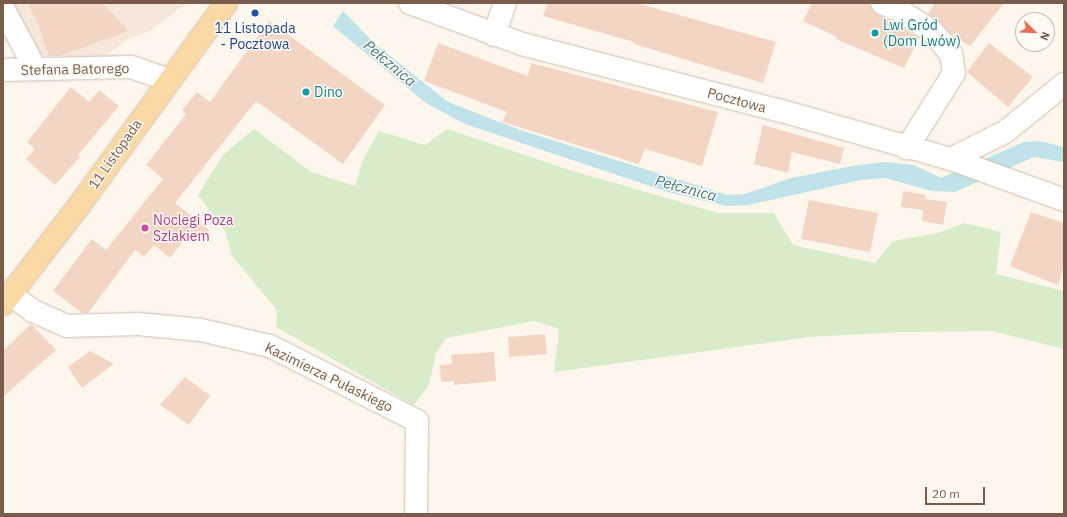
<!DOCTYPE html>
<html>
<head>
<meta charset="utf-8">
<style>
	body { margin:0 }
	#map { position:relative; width:1067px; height:517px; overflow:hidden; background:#fdf6ec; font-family:"IBM Plex Sans",sans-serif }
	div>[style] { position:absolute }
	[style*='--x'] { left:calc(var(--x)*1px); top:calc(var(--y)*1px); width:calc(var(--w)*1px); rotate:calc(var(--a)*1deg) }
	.residential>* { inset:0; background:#f5e8da }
	.green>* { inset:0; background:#d8ecc9 }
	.water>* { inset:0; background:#bfe3e8 }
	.building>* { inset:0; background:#f3d5c3 }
	.roads { filter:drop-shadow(0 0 1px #d1beb0) drop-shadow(0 0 1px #d1beb0) }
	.minor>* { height:22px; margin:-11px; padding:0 11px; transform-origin:11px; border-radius:11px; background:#fff }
	.major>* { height:22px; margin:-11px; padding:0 11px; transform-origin:11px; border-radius:11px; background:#fbd9a5 }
	.dots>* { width:11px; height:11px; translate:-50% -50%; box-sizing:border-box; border:2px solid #fffaf3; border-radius:50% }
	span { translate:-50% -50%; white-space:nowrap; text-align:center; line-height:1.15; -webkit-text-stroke:3px #fffaf3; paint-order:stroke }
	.culture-label { font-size:14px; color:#0d838f }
	.left { translate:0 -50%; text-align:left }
	.transit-label { font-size:14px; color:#164399 }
	.street-label { font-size:14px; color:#7a5c4d }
	.hotel-label { font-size:14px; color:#b23c85 }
	.water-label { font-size:15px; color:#437c86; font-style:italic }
	.frame { position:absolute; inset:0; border:4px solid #7a5c4d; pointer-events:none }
	.north { position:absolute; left:1015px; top:12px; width:40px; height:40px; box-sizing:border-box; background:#fffaf3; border:1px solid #cabbb1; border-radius:50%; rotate:113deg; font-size:11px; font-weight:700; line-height:16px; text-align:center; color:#7a5c4d }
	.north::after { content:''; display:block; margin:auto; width:14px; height:18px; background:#e76f51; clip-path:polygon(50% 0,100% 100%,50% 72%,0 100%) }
	.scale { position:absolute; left:925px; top:487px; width:60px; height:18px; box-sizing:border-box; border:2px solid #7a5c4d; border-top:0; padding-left:5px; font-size:12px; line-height:14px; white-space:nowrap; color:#7a5c4d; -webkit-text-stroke:3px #fffaf3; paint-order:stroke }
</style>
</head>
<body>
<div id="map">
	<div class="residential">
		<div style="clip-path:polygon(7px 3px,188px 3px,149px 31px,127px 40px,102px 58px,35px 55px)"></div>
	</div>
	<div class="green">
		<div style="clip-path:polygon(254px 129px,311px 172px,355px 186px,364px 157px,379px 131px,425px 145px,447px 129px,563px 168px,718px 213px,774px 213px,793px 245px,875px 263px,893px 241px,938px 233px,964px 223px,1001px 232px,996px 274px,1064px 291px,1064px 349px,992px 331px,903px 332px,809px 337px,554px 372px,559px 329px,534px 321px,446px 338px,436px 353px,429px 385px,414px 405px,276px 327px,277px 310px,232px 256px,225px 231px,198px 195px,223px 155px)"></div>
	</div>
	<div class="water">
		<div style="clip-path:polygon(343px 11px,375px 44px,448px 102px,523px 131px,728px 195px,745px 194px,791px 178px,858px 165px,886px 162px,914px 165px,941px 178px,1024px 142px,1039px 141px,1064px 147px,1064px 162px,1034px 157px,955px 192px,932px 191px,885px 178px,861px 180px,748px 205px,726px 206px,668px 192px,465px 124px,426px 103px,333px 26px)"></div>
	</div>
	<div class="building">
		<div style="clip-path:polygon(27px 3px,102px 3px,129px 31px,59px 56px,49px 56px,37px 21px)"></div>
		<div style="clip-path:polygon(548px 3px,636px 3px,776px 42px,763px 83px,634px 44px,634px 42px,543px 16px)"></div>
		<div style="clip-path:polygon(812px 3px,869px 3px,877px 14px,919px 38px,904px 68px,836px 39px,837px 37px,803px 21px)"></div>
		<div style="clip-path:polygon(935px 3px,1004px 3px,970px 46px,951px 34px,940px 22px,928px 14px)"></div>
		<div style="clip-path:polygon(269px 21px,385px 105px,343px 164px,256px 101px,175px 203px,209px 230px,199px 243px,188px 235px,170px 258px,154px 245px,144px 257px,135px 250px,88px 313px,82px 313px,53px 291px,92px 239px,106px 250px,163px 179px,146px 165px,186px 114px,182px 110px,197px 92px,210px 102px)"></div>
		<div style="clip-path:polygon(438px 43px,528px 76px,531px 63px,718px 112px,702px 166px,645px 149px,639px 164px,502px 122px,507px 112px,424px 81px)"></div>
		<div style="clip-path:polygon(989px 43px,1033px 77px,1008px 107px,967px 72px)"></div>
		<div style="clip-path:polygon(71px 87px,89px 102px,99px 90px,119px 106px,78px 155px,80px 157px,55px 185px,26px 159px,35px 149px,27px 142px)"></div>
		<div style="clip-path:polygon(763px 125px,844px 148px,840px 164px,792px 152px,788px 173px,754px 164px)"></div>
		<div style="clip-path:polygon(903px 191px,926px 195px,925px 199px,947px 202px,943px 225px,922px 221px,923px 210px,901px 207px)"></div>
		<div style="clip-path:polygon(809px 200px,878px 213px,870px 252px,801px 239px)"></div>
		<div style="clip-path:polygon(1031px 212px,1064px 223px,1064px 266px,1058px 285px,1010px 266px)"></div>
		<div style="clip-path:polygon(31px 324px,56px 350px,3px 397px,3px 351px)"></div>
		<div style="clip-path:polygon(545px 334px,547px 354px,509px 357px,508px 337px)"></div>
		<div style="clip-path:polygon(90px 351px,114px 364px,82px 388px,68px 367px)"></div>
		<div style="clip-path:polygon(494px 352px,496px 381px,454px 385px,454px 381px,441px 382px,440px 365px,452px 364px,451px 355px)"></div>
		<div style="clip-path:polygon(185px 377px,210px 396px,189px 425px,160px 405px)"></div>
	</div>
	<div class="roads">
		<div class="minor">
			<div style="--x:410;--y:3;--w:119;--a:20.1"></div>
			<div style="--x:522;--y:44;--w:268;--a:14.5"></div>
			<div style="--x:782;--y:111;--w:176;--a:15.9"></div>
			<div style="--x:951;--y:159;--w:120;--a:19.9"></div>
			<div style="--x:882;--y:3;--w:22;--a:24"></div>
			<div style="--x:902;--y:12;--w:37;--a:33"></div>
			<div style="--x:933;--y:32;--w:28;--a:51"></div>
			<div style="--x:951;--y:54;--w:19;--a:81"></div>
			<div style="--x:954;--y:73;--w:89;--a:122.1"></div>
			<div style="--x:3;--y:8;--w:68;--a:61.9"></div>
			<div style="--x:494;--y:35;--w:34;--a:-71"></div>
			<div style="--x:3;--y:70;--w:128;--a:-1.3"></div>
			<div style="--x:131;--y:67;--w:39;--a:19"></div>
			<div style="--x:951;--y:159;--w:60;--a:-26.6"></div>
			<div style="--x:1005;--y:132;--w:76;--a:-39.1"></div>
			<div style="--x:11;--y:295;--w:27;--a:36"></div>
			<div style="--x:33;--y:311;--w:37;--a:24"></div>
			<div style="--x:67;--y:326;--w:71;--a:-1.6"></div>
			<div style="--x:138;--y:324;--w:63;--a:5.4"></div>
			<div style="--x:201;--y:330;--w:71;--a:13.1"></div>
			<div style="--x:270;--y:346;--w:165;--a:27"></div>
			<div style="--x:417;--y:421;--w:93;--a:90.6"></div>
		</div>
		<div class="major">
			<div style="--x:3;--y:304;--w:123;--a:-52.3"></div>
			<div style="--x:78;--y:207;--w:252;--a:-54"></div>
		</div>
	</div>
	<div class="dots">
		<div style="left:255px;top:13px;background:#1a4fb4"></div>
		<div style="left:875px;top:33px;background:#0f9aa8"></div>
		<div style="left:306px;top:92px;background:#0f9aa8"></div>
		<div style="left:145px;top:228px;background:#d1479c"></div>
	</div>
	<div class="culture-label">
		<span class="left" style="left:883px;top:33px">Lwi Gród<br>(Dom Lwów)</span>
		<span class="left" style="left:314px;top:92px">Dino</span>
	</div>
	<div class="transit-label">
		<span style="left:255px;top:36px">11 Listopada<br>- Pocztowa</span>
	</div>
	<div class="street-label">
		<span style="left:75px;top:69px;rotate:-1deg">Stefana Batorego</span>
		<span style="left:737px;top:100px;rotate:15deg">Pocztowa</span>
		<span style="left:115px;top:154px;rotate:-55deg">11 Listopada</span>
		<span style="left:329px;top:377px;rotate:26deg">Kazimierza Pułaskiego</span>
	</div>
	<div class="hotel-label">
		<span class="left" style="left:153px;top:228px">Noclegi Poza<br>Szlakiem</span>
	</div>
	<div class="water-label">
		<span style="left:390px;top:63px;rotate:40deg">Pełcznica</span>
		<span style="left:686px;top:188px;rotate:15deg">Pełcznica</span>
	</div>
	<div class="frame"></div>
	<div class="north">N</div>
	<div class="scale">20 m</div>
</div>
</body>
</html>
